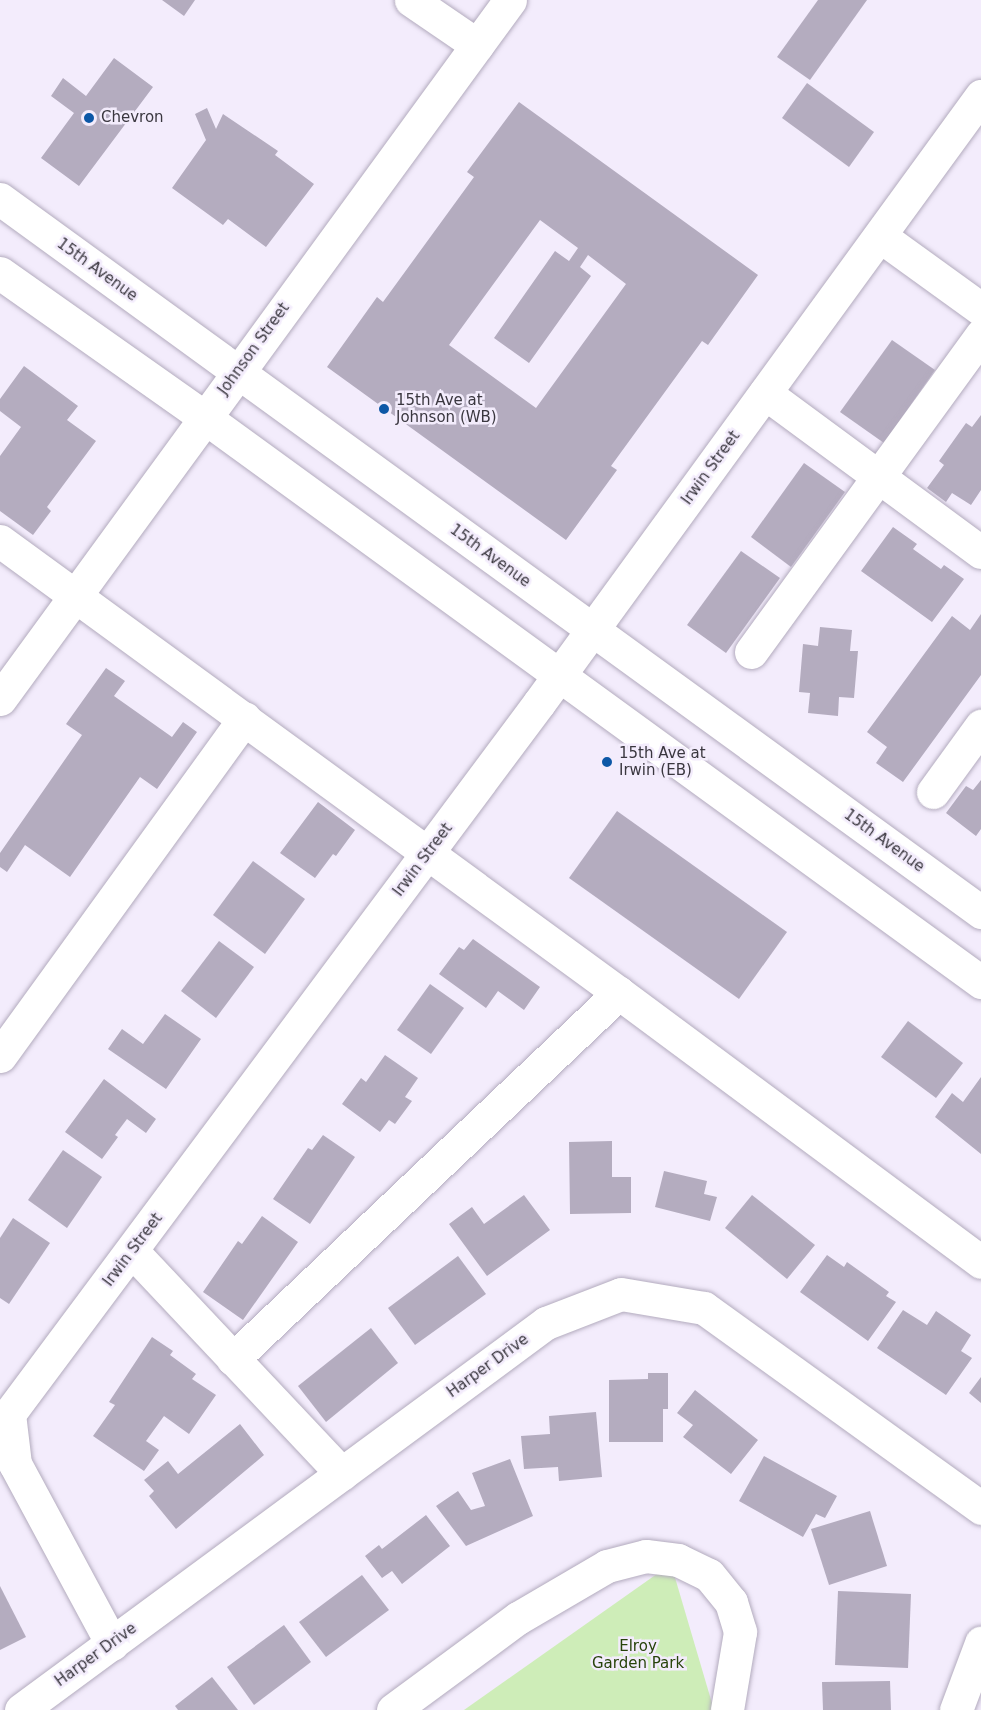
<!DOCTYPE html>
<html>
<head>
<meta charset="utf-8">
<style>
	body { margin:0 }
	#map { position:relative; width:981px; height:1710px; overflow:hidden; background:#f3ecfc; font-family:"DejaVu Sans",sans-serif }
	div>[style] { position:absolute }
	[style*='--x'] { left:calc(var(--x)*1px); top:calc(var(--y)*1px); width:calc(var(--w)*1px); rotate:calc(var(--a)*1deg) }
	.green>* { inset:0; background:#ceedb8 }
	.building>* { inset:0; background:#b4acbf }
	.roads { filter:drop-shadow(0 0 2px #b3abbe) drop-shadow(0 0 2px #b3abbe) }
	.minor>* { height:33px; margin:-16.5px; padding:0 16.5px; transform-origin:16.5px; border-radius:16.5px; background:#fff }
	.major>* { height:33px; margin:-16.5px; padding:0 16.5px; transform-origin:16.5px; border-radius:16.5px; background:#fff }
	.dots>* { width:16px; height:16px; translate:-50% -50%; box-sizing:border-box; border:3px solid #f3ecfc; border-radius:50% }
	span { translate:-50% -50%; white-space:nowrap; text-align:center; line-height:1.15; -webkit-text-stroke:5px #f3ecfc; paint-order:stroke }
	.poi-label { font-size:15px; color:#3a373f }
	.left { translate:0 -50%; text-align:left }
	.street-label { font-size:15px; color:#3a373f }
	.park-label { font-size:15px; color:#27430a }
</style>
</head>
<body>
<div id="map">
	<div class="green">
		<div style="clip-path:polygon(671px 1564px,714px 1710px,464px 1710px)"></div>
	</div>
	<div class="building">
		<div style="clip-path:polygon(162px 0,195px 0,184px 16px)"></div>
		<div style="clip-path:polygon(818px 0,867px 0,810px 80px,777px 57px)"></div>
		<div style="clip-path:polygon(114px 58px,153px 87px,79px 186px,41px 158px,74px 113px,51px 96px,63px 78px,86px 96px)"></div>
		<div style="clip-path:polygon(807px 83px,874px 132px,849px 167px,782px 118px)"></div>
		<div style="clip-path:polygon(evenodd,519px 102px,758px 275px,708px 345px,702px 341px,611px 466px,617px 470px,566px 540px,327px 367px,377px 297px,383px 302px,474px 177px,467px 172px,519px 102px,540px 220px,578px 248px,569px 261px,555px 251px,494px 338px,529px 363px,591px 276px,580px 267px,588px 255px,626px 284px,536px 408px,449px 345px,540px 220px)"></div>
		<div style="clip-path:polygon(207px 108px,216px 129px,223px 114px,278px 151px,275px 155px,314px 184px,266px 247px,228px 219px,223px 225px,172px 188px,206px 140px,195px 114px)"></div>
		<div style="clip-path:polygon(892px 340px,935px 370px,884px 443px,840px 412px)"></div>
		<div style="clip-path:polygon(24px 366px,78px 406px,67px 420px,96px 441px,47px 507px,51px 511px,33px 535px,0 511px,0 456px,21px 427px,0 411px,0 399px)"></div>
		<div style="clip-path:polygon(981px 415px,981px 490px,971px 505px,952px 493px,946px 502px,927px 488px,944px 465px,939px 461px,966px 423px,972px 427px)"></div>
		<div style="clip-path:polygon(804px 463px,845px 492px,791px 567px,751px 537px)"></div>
		<div style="clip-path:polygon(893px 527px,917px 544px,913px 549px,941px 569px,944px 565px,964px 579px,932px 622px,861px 571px)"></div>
		<div style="clip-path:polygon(741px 551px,780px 578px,726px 653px,687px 625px)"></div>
		<div style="clip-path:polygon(981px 614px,981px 675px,903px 782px,876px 763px,887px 747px,867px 732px,952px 616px,970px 630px)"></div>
		<div style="clip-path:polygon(820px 627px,852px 630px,850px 651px,858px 651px,854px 698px,839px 697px,838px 716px,808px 713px,810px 693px,799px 692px,803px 644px,818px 646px)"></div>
		<div style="clip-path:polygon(106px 668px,125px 681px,114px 696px,172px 737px,183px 722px,197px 732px,157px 789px,140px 777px,70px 877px,25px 845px,7px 872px,0 867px,0 853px,82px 735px,66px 724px)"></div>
		<div style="clip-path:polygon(981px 780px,981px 829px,976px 836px,946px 813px,966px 786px,973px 790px)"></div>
		<div style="clip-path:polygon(318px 802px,355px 830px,336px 856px,333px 854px,315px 878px,280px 853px)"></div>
		<div style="clip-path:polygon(617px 811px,787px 932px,739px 999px,569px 878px)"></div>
		<div style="clip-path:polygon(253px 861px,305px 899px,265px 954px,213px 915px)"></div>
		<div style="clip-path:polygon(473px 939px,540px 987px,524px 1010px,498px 991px,486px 1008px,439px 974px,459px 947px,464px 950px)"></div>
		<div style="clip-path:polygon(219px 941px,254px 967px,216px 1018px,181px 991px)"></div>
		<div style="clip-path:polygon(430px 984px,464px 1008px,431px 1054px,397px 1030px)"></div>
		<div style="clip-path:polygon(165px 1014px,201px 1039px,166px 1089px,108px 1049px,122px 1029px,143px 1044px)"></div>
		<div style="clip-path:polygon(908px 1021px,963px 1063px,936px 1098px,881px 1057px)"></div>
		<div style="clip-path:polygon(385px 1055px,418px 1078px,405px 1097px,412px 1101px,395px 1124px,389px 1120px,380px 1132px,342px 1104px,361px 1078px,366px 1082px)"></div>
		<div style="clip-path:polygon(981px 1077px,981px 1154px,935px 1117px,952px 1093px,963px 1102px)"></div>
		<div style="clip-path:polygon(104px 1079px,156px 1119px,146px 1133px,127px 1119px,115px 1135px,118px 1137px,102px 1159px,65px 1132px)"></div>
		<div style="clip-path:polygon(323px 1135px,355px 1157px,310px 1224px,273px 1199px,308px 1148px,312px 1150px)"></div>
		<div style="clip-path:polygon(612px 1141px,612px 1177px,631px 1177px,631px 1213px,570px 1214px,569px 1142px)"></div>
		<div style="clip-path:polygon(63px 1150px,102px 1177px,67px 1228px,28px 1200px)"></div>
		<div style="clip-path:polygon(664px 1171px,707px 1181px,704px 1194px,717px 1197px,710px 1221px,655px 1207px)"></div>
		<div style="clip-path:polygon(524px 1195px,550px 1230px,487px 1276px,449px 1224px,472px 1207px,484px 1224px)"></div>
		<div style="clip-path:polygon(752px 1195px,815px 1245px,787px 1279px,725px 1228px)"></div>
		<div style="clip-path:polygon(262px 1216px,298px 1242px,243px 1320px,203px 1292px,238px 1241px,242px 1244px)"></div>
		<div style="clip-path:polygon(13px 1218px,50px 1243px,9px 1304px,0 1298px,0 1238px)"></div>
		<div style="clip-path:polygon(827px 1255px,844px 1267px,847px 1262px,889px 1292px,886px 1296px,896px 1302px,868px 1341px,800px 1292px)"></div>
		<div style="clip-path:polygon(458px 1256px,486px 1294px,415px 1345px,388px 1308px)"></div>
		<div style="clip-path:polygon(903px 1310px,927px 1325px,936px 1311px,971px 1335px,961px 1351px,972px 1358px,946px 1395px,877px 1348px)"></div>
		<div style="clip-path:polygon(371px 1328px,398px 1363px,326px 1422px,298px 1386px)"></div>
		<div style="clip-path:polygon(152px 1337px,173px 1351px,170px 1355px,196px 1374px,192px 1379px,216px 1395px,189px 1434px,164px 1416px,146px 1441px,159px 1450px,144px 1471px,93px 1436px,115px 1405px,109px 1402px)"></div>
		<div style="clip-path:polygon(648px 1373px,668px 1373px,668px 1409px,663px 1409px,663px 1442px,609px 1442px,609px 1380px,648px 1379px)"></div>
		<div style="clip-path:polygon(981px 1377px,981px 1403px,969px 1393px)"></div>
		<div style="clip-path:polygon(695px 1390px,758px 1440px,731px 1474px,683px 1437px,693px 1425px,677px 1413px)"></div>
		<div style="clip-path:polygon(596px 1412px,602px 1477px,559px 1481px,558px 1467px,524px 1469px,521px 1436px,550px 1434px,549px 1416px)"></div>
		<div style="clip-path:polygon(240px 1424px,264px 1455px,176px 1529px,149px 1496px,154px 1491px,144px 1480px,168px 1461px,178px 1474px)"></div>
		<div style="clip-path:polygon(764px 1456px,837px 1496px,825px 1518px,816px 1514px,803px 1537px,739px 1501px)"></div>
		<div style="clip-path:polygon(510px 1459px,533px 1516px,466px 1546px,436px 1506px,458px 1491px,471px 1510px,485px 1506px,472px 1473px)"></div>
		<div style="clip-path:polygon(870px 1511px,887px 1566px,829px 1585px,811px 1529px)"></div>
		<div style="clip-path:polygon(426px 1515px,450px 1546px,402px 1584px,392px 1571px,382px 1578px,365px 1556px,379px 1545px,382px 1549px)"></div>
		<div style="clip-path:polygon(362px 1575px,389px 1610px,326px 1657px,299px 1622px)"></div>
		<div style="clip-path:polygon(0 1586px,26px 1637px,0 1650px)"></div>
		<div style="clip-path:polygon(838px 1591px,911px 1594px,908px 1668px,835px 1665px)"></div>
		<div style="clip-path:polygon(284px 1625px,311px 1662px,254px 1705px,227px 1667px)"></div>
		<div style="clip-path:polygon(212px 1677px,238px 1710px,178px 1710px,175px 1706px)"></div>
		<div style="clip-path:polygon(890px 1681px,891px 1710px,823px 1710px,822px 1682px)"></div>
	</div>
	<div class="roads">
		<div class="minor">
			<div style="--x:411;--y:0;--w:80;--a:34.3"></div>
			<div style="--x:880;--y:236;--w:125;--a:35.9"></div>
			<div style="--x:765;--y:393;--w:268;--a:36.4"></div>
			<div style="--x:0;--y:541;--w:766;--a:36.14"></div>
			<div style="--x:619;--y:993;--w:451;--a:36.6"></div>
			<div style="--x:751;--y:652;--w:392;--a:-54"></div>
			<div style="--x:0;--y:699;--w:865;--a:-53.88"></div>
			<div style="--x:933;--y:792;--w:82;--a:-54"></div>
			<div style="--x:0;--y:1056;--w:417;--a:-54.1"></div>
			<div style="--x:132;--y:1251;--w:306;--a:46.7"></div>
			<div style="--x:233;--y:1359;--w:532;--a:-43.48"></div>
			<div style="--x:112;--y:1644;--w:204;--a:-118.3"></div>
			<div style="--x:15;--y:1464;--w:50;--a:-96.8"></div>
			<div style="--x:9;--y:1414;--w:887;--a:-53.3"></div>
			<div style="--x:539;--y:703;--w:751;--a:-53.94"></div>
			<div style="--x:21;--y:1710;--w:652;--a:-36.4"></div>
			<div style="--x:546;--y:1323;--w:80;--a:-21.1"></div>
			<div style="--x:621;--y:1294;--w:84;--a:9.6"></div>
			<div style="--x:704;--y:1308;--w:342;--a:35.8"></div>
			<div style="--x:393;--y:1710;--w:155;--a:-36.4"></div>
			<div style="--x:518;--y:1618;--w:103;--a:-30.3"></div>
			<div style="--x:607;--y:1566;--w:40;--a:-14.4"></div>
			<div style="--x:646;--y:1556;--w:32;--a:7"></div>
			<div style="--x:678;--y:1560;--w:34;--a:26"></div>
			<div style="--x:709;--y:1575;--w:35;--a:51"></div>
			<div style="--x:731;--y:1602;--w:31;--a:73"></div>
			<div style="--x:740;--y:1632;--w:79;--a:99.5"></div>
			<div style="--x:956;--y:1710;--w:72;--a:-69.5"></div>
		</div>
		<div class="major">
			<div style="--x:0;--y:199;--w:1213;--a:36.01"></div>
			<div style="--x:0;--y:273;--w:245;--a:35.2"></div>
			<div style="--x:200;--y:414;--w:966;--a:36.03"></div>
		</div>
	</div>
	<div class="dots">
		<div style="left:89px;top:118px;background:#0c57a6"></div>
		<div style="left:384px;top:409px;background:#0c57a6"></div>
		<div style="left:607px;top:762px;background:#0c57a6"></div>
	</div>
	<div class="poi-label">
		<span class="left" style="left:101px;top:118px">Chevron</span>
		<span class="left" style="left:396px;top:409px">15th Ave at<br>Johnson (WB)</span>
		<span class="left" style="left:619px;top:762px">15th Ave at<br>Irwin (EB)</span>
	</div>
	<div class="street-label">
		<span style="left:97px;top:270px;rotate:36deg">15th Avenue</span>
		<span style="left:254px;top:349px;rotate:-54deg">Johnson Street</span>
		<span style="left:711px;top:468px;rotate:-54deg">Irwin Street</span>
		<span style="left:490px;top:556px;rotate:36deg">15th Avenue</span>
		<span style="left:884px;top:841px;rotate:36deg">15th Avenue</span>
		<span style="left:423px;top:860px;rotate:-53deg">Irwin Street</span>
		<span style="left:133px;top:1250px;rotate:-53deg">Irwin Street</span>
		<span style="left:488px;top:1366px;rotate:-36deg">Harper Drive</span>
		<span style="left:96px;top:1655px;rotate:-36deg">Harper Drive</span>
	</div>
	<div class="park-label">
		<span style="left:638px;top:1655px">Elroy<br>Garden Park</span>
	</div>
</div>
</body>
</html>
